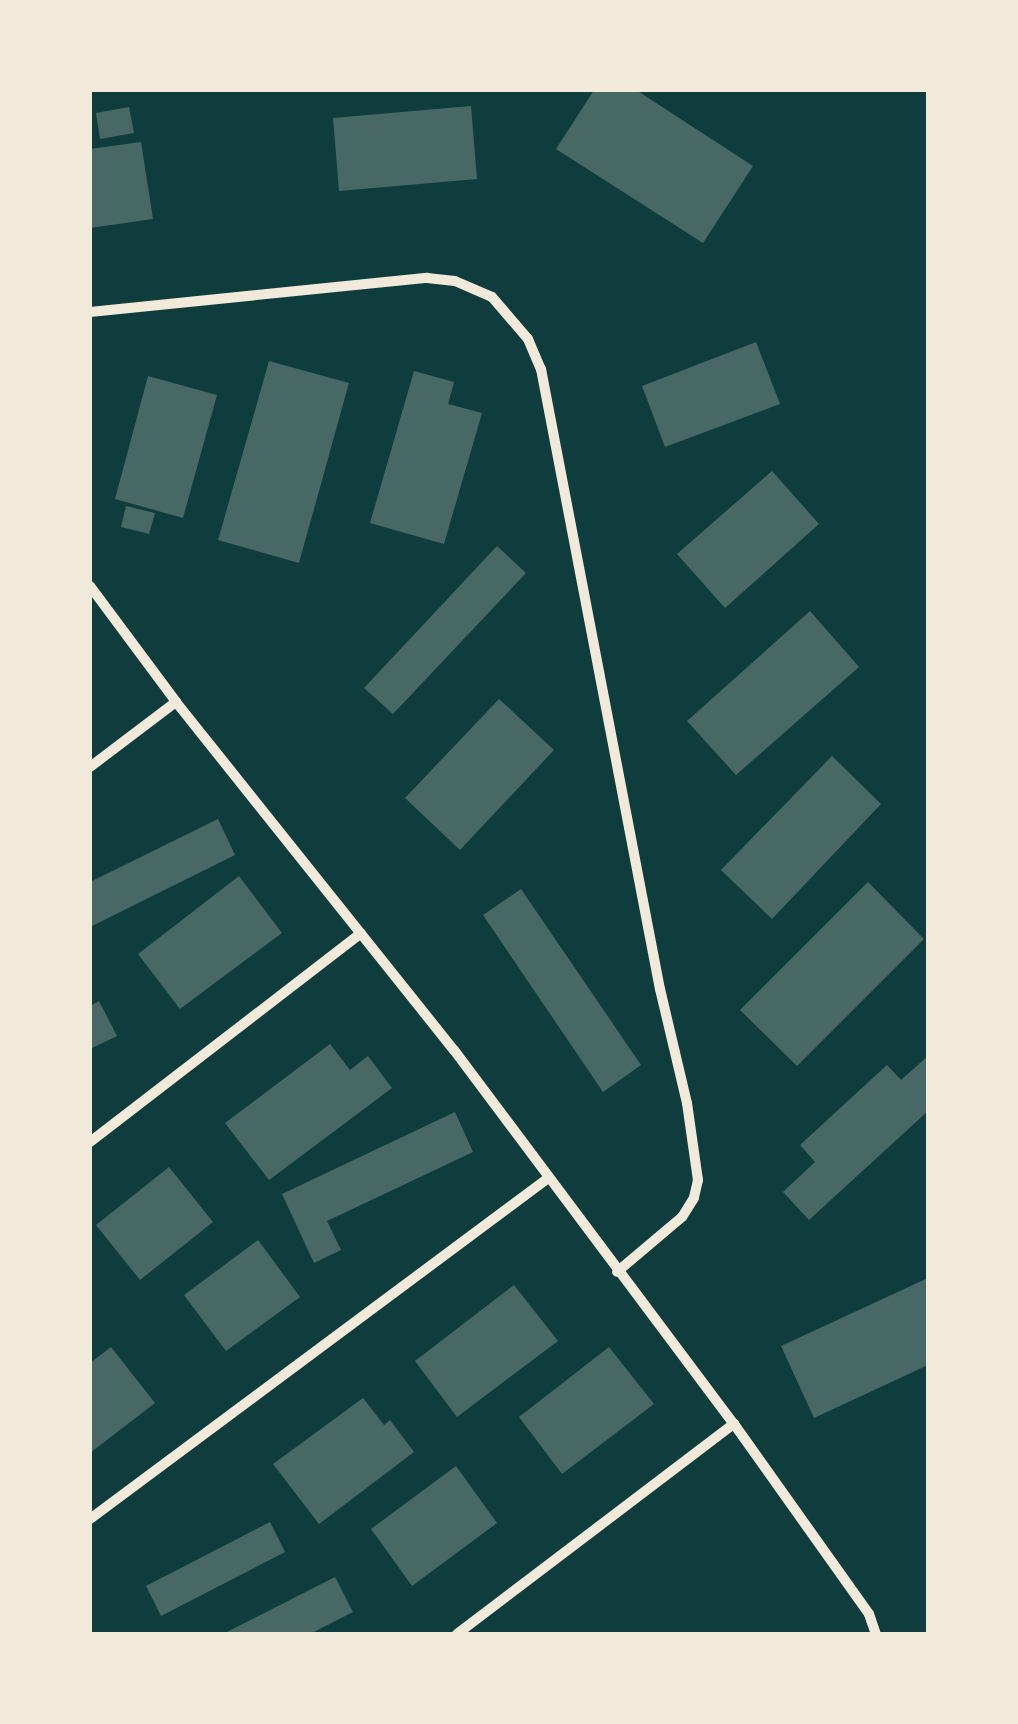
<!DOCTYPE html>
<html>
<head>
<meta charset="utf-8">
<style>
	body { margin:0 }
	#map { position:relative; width:1018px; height:1724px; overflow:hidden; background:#0f3d3e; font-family:Overpass,sans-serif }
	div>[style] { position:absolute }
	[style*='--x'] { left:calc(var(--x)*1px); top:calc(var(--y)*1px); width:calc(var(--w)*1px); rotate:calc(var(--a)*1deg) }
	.building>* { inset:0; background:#486865 }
	.minor>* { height:10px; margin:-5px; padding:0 5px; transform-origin:5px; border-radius:5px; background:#f1e9da }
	span { translate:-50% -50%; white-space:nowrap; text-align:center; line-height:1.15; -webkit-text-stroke:10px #f1e9da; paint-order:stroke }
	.frame { position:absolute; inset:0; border:92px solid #f1e9da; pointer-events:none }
</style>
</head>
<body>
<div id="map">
	<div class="building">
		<div style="clip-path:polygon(594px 90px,636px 90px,753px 166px,703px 243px,556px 149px)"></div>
		<div style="clip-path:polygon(471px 106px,477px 179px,339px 191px,333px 118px)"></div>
		<div style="clip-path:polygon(129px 107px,134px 133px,100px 139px,96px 113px)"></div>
		<div style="clip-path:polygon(141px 142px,153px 219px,90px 228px,90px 149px)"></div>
		<div style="clip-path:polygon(756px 342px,780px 404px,665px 447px,642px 386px)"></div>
		<div style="clip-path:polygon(269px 361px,349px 383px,299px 563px,218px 540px)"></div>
		<div style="clip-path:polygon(414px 371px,454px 382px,448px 404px,482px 413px,444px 544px,370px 523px)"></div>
		<div style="clip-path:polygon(148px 376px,217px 395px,183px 518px,115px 499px)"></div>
		<div style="clip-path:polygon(772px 471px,819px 524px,725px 608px,677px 554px)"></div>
		<div style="clip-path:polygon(126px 506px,155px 513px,149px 534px,121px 527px)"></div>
		<div style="clip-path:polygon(497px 546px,526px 573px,393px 714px,364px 688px)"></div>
		<div style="clip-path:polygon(810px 611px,859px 667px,736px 775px,687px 721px)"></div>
		<div style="clip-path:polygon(499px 699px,554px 750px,460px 850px,405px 798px)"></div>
		<div style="clip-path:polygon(832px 756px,881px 804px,772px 919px,721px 870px)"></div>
		<div style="clip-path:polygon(218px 819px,235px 855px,90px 927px,90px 882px)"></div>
		<div style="clip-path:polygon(239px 876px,282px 933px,180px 1009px,138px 954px)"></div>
		<div style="clip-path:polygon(868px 882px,924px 939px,797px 1066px,740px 1010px)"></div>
		<div style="clip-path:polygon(521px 889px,641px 1065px,603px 1092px,483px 915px)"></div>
		<div style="clip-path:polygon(99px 1001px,117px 1036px,90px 1049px,90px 1006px)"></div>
		<div style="clip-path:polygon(330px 1044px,350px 1070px,368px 1056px,392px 1088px,269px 1180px,225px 1123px)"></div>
		<div style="clip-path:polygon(928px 1056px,928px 1111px,809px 1220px,783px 1192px,815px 1162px,800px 1145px,887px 1065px,901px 1080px)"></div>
		<div style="clip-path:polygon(455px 1112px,473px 1152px,327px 1221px,341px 1250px,314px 1263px,282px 1194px)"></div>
		<div style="clip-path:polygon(169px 1167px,213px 1222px,140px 1280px,96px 1225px)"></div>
		<div style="clip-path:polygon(258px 1240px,300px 1297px,226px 1351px,184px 1295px)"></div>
		<div style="clip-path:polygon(928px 1278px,928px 1365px,814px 1418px,781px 1346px)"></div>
		<div style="clip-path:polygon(514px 1285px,558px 1341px,457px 1417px,415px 1361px)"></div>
		<div style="clip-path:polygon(111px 1347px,155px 1403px,90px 1453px,90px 1363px)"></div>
		<div style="clip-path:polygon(609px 1347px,654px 1404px,562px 1474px,519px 1417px)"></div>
		<div style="clip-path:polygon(363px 1398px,384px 1425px,390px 1420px,414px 1452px,319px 1524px,273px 1464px)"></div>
		<div style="clip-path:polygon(456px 1466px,497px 1523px,412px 1586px,371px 1529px)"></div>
		<div style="clip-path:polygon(270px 1522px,285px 1552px,161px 1616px,146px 1586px)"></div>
		<div style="clip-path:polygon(335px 1577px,353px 1612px,310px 1634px,223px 1634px)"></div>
	</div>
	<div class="minor">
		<div style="--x:90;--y:312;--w:339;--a:-5.8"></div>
		<div style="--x:427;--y:278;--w:28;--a:6"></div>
		<div style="--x:455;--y:281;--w:40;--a:23.4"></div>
		<div style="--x:492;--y:297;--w:55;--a:49.4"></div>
		<div style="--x:528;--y:339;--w:33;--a:67"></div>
		<div style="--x:541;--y:369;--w:631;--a:79.14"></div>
		<div style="--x:660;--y:989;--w:117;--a:76.7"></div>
		<div style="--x:687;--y:1103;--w:78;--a:81.9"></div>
		<div style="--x:698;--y:1180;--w:18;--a:103"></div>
		<div style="--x:694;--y:1198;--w:22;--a:122"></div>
		<div style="--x:682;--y:1217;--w:85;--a:139.8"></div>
		<div style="--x:90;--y:586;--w:144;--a:53.4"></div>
		<div style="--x:176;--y:702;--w:445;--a:51.4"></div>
		<div style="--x:454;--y:1050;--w:467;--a:53.2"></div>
		<div style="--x:734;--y:1424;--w:233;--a:54.6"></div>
		<div style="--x:869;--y:1614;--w:21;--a:71"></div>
		<div style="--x:90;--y:767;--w:108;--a:-37.1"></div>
		<div style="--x:90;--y:1142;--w:342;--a:-37.6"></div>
		<div style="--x:90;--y:1519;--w:570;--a:-36.65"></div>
		<div style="--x:457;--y:1634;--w:348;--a:-37.2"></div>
	</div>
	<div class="frame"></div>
</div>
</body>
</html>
